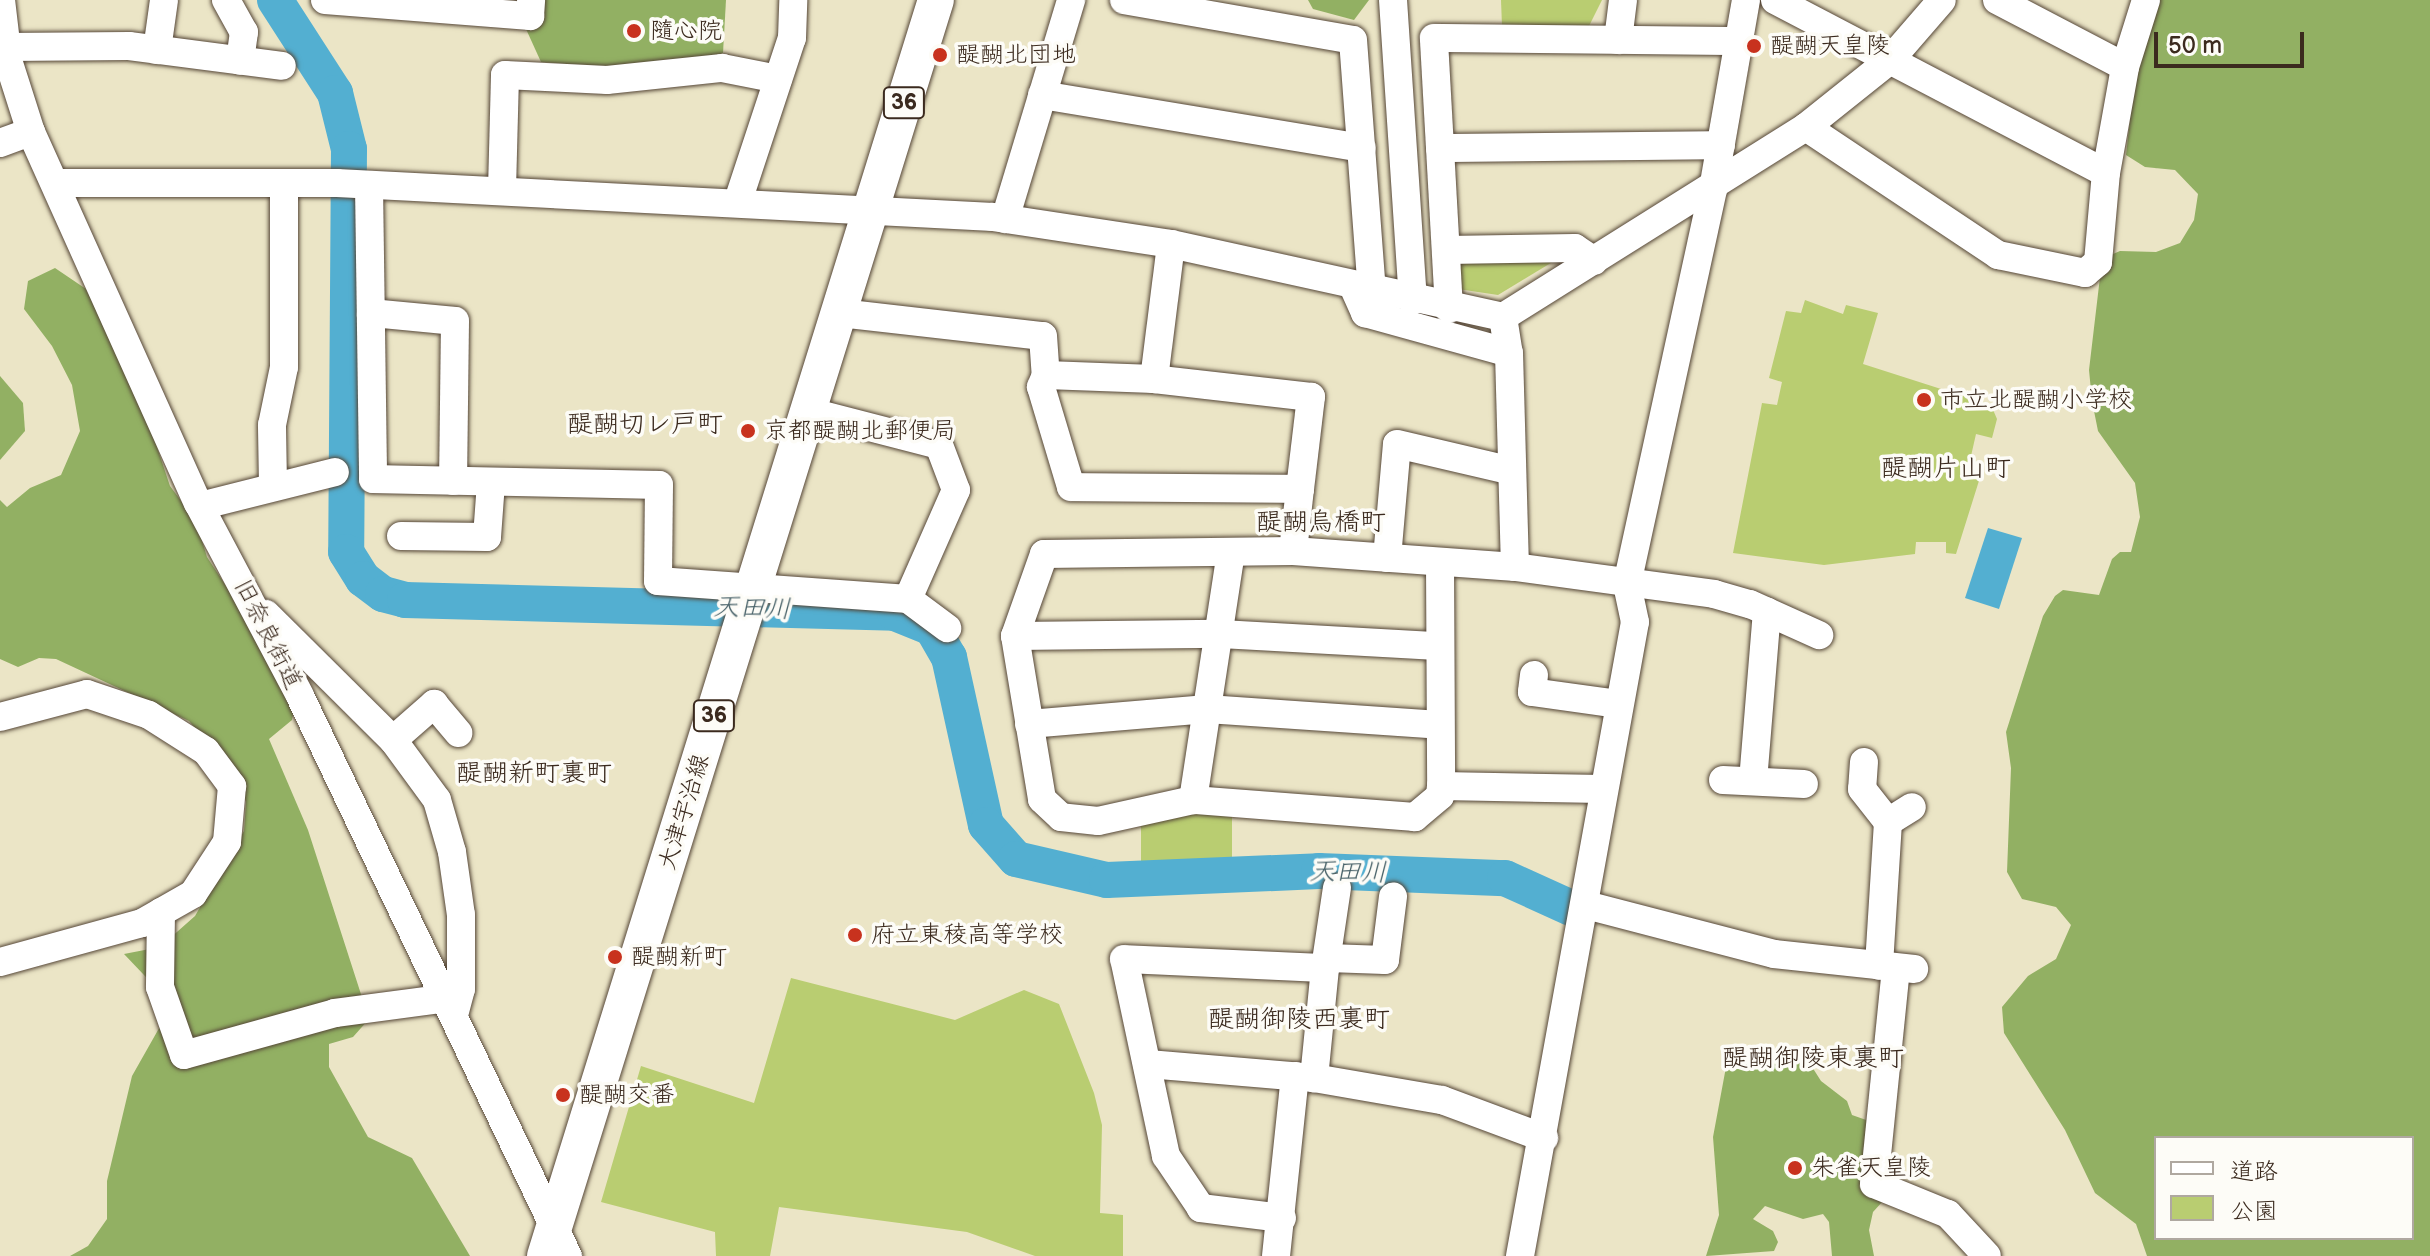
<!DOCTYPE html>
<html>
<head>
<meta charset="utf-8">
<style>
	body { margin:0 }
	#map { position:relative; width:2430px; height:1256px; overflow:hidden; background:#ebe5c6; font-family:"Balsamiq Sans","Klee One",sans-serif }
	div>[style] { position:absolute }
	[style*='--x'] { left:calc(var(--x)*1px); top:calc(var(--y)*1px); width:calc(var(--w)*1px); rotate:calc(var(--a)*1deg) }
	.green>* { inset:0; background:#b9cd71 }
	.forest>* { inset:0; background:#92b063 }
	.water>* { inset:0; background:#53afd1 }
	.river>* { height:36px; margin:-18px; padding:0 18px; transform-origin:18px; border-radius:18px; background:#53afd1 }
	.roads { filter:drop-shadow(0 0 2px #554637) drop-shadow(0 0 2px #554637) }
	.minor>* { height:28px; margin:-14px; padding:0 14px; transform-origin:14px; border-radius:14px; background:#fff }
	.major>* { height:36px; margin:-18px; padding:0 18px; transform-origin:18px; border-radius:18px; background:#fff }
	.dots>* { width:22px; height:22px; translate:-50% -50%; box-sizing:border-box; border:4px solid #fdfcf7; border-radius:50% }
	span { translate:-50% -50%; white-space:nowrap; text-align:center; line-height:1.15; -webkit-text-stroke:7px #fdfcf7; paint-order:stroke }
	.shield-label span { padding:2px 6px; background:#fdfcf7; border:2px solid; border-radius:6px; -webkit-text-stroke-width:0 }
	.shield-label { font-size:22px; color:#3b2a1e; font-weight:700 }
	.poi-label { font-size:24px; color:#3b2a1e }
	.left { translate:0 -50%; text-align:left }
	.street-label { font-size:24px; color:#3b2a1e }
	.neighbourhood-label { font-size:26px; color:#3b2a1e }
	.water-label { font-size:26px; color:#455f66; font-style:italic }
	.legend { position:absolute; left:2154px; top:1136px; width:260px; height:104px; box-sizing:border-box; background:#fdfcf7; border:2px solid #afa8a0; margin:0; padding:10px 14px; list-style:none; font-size:24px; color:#3b2a1e }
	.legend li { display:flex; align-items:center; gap:16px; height:40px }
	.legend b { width:40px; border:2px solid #afa8a0 }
	.scale { position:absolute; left:2154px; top:32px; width:150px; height:36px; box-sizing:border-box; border:4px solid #3b2a1e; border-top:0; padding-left:10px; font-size:24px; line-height:28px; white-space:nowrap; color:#3b2a1e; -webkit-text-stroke:6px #fdfcf7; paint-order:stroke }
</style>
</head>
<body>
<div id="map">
	<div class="green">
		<div style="clip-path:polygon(1501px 0,1602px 0,1589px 26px,1502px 26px)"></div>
		<div style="clip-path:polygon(1564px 255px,1498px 295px,1458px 289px,1457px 265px,1462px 257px)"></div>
		<div style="clip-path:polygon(1805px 300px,1843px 314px,1846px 305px,1878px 313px,1863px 364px,1991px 405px,1997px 419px,1992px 438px,1976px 434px,1971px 456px,1983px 468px,1956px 554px,1946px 553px,1946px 542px,1916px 542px,1915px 554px,1824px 565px,1733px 553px,1762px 403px,1777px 405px,1782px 382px,1769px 378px,1786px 311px,1801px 313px)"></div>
		<div style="clip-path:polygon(1232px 813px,1232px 865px,1141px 875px,1141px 824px,1170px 814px)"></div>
		<div style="clip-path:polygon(791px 978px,955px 1020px,1024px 990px,1059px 1004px,1094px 1093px,1102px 1125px,1100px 1213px,1123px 1215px,1123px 1256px,1035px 1256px,967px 1232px,779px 1207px,770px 1256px,716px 1256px,715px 1232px,601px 1202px,641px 1066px,754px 1103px)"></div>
	</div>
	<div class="forest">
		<div style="clip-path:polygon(528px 0,726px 0,723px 53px,706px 60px,631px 69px,541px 62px,526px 29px)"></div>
		<div style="clip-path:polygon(1308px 0,1369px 0,1354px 20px,1313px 9px)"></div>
		<div style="clip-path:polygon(evenodd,2157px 0,2430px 0,2430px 1256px,2147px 1256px,2136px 1224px,2095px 1193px,2065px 1130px,2004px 1033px,2002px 1007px,2028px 976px,2056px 959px,2071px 925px,2056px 907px,2022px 899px,2007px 872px,2011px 768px,2006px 732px,2043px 616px,2055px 596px,2063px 590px,2099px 595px,2112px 559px,2120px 552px,2131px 552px,2140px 517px,2135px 483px,2098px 431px,2092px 401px,2089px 370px,2100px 277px,2106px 257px,2120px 251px,2156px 252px,2180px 243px,2194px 220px,2198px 194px,2175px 170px,2145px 167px,2126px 155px,2137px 57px,2157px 0,2156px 1138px,2412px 1138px,2412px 1238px,2156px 1238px,2156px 1138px)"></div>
		<div style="clip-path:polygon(55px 268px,86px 289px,137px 387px,170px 486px,196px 521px,207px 557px,253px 627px,295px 705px,292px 720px,269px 739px,308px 830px,369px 1019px,353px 1037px,329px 1044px,329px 1067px,368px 1137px,412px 1158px,470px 1256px,70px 1256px,88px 1246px,107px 1219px,107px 1181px,132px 1076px,162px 1023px,163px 995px,124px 954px,160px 947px,195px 916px,244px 831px,246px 802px,236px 775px,189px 721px,56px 659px,39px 658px,18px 667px,0 659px,0 500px,7px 507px,30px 488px,61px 475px,80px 431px,72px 385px,52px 346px,24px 309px,28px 281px)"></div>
		<div style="clip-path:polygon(0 376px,23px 403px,25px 431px,0 460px)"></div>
		<div style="clip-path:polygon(1765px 1047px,1807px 1059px,1821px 1081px,1847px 1101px,1852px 1115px,1869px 1121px,1883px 1201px,1873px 1212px,1869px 1230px,1874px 1256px,1832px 1256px,1829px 1222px,1823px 1214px,1803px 1219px,1765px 1206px,1753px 1219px,1773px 1231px,1778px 1242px,1774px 1251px,1706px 1256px,1719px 1215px,1713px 1137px,1726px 1067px,1737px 1052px)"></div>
	</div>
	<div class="water">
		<div style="clip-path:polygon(1988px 528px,2022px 538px,1999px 609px,1965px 598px)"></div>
	</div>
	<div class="river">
		<div style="--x:275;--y:0;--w:111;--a:57.2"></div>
		<div style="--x:335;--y:93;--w:58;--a:76"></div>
		<div style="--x:349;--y:149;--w:403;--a:90.4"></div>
		<div style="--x:346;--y:552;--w:32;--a:58"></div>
		<div style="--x:363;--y:579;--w:25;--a:37"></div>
		<div style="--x:383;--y:594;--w:23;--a:15"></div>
		<div style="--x:405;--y:600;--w:490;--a:1.5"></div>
		<div style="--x:895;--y:613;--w:40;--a:22"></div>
		<div style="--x:932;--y:628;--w:34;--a:60"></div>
		<div style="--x:949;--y:657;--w:172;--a:77.6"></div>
		<div style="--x:986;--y:825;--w:45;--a:48.6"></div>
		<div style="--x:1016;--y:859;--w:93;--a:13"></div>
		<div style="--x:1107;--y:880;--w:212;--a:-2.4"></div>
		<div style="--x:1319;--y:871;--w:186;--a:2.2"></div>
		<div style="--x:1505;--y:878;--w:72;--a:24.4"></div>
	</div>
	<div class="roads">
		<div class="minor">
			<div style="--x:1;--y:0;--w:60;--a:83.3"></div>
			<div style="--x:8;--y:60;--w:76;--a:72.3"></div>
			<div style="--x:31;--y:132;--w:407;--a:65.8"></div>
			<div style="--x:198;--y:503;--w:218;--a:62.1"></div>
			<div style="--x:300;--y:696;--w:621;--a:64.43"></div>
			<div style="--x:226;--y:0;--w:37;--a:61"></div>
			<div style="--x:244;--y:32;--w:29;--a:98"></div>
			<div style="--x:325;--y:0;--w:206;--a:4.5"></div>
			<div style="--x:530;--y:16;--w:16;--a:-86"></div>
			<div style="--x:1124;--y:0;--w:232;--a:9.9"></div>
			<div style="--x:1353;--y:40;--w:252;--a:85.7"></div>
			<div style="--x:1393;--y:0;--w:301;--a:86.2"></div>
			<div style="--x:1775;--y:0;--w:373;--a:27.6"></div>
			<div style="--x:1997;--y:0;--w:144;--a:27.6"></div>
			<div style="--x:1618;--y:40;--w:40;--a:-82.9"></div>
			<div style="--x:6;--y:47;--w:123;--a:-0.5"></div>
			<div style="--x:129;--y:46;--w:154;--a:7.4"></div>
			<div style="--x:157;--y:50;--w:50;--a:-82"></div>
			<div style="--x:1042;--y:95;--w:324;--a:9.4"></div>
			<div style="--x:1806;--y:127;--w:231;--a:33.7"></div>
			<div style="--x:1998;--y:255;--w:89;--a:11.7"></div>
			<div style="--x:2085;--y:273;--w:17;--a:-40"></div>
			<div style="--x:2098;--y:262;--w:89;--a:-84.9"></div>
			<div style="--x:2106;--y:173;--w:108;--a:-79.8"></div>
			<div style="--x:2125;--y:67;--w:70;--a:-72.6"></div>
			<div style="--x:0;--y:143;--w:33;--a:-20"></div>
			<div style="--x:1440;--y:148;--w:281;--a:-0.6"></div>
			<div style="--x:57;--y:183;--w:280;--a:0"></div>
			<div style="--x:337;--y:183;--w:657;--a:2.97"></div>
			<div style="--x:993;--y:217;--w:180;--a:8.6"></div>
			<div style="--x:1171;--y:244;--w:340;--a:12.4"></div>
			<div style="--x:1503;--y:317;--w:358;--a:-32.1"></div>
			<div style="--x:1806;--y:127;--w:107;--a:-38.6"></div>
			<div style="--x:1890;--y:60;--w:79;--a:-49.1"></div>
			<div style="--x:369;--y:185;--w:294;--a:89.2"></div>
			<div style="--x:373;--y:479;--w:286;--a:1.2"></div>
			<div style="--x:659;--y:485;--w:96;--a:90.6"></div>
			<div style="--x:658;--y:581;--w:251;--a:4.1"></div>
			<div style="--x:908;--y:599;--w:49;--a:36.6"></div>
			<div style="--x:502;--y:190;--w:115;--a:-88.5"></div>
			<div style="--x:505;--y:75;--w:102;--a:2.8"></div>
			<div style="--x:607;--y:80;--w:116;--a:-6"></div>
			<div style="--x:722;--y:68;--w:57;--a:11.1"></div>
			<div style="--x:738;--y:201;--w:172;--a:-71.7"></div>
			<div style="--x:792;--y:38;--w:38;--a:-88"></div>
			<div style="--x:1005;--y:219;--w:229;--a:-73.2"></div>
			<div style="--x:1446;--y:250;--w:129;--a:-0.9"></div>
			<div style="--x:1575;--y:248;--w:23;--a:34"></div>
			<div style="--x:1353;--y:286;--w:30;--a:66"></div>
			<div style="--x:1365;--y:313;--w:149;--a:15.5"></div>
			<div style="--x:1449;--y:309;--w:271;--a:-93.2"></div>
			<div style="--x:1434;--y:38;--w:305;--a:0.6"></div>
			<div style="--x:371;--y:313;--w:84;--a:5.4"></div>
			<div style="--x:455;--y:321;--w:160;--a:90.7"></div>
			<div style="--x:840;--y:313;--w:204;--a:6.5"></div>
			<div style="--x:1043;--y:336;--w:39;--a:86"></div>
			<div style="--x:1503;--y:317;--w:36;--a:81"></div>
			<div style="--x:1509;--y:353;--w:214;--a:88.4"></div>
			<div style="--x:1154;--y:379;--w:136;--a:-82.8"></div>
			<div style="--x:811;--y:412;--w:132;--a:14.5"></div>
			<div style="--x:939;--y:445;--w:48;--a:69.3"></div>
			<div style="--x:956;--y:490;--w:119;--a:113.8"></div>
			<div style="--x:273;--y:485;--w:60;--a:-91"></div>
			<div style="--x:272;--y:425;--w:59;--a:-78.3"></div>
			<div style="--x:284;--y:367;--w:184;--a:-90"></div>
			<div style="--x:200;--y:506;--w:139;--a:-14.1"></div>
			<div style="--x:401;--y:536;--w:86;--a:0.7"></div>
			<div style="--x:487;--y:537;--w:54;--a:-85.8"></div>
			<div style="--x:1293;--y:551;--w:62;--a:-83.6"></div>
			<div style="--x:1300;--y:489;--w:93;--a:-83.2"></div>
			<div style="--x:1311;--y:397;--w:158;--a:-173.5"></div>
			<div style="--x:1154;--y:379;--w:108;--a:-177.9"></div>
			<div style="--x:1046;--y:375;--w:13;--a:113"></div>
			<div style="--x:1041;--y:387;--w:104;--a:73.3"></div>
			<div style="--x:1071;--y:487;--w:229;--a:0.5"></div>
			<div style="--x:1387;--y:558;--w:114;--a:-85"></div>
			<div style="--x:1397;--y:444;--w:118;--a:13.2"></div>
			<div style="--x:1440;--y:563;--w:223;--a:89.7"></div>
			<div style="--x:1441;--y:786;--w:10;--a:96"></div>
			<div style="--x:1440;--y:796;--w:33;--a:140"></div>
			<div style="--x:1415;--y:817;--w:223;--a:-175.6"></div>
			<div style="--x:1193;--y:800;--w:97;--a:167.5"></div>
			<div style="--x:1098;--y:821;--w:37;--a:-174"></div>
			<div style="--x:1061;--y:817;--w:26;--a:-137"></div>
			<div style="--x:1042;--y:799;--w:165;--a:-99.4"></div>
			<div style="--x:1015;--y:636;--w:87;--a:-70.5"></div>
			<div style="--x:1044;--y:554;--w:249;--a:-0.7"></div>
			<div style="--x:1293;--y:551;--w:223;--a:4.1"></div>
			<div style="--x:1515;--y:567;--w:201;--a:7.7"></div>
			<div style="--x:1714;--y:594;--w:37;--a:16"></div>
			<div style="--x:1750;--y:604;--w:76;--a:24.2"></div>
			<div style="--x:266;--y:614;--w:179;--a:44.8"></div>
			<div style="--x:393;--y:740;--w:74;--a:53.7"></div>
			<div style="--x:437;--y:800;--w:54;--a:73.9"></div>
			<div style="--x:452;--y:852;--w:64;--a:81.9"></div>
			<div style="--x:461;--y:915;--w:74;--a:90"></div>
			<div style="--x:461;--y:989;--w:27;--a:105"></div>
			<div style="--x:1015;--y:636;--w:206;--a:-0.6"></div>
			<div style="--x:1221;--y:634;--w:217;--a:3.2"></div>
			<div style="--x:1534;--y:675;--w:17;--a:97"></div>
			<div style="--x:1532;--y:692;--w:88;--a:7.9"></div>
			<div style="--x:0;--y:717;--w:90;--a:-14.8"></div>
			<div style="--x:87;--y:694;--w:65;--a:18.7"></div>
			<div style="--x:149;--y:715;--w:67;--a:32.3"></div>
			<div style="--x:206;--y:751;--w:44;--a:53.4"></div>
			<div style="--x:232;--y:786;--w:56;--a:95.1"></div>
			<div style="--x:227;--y:842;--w:62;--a:123.2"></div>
			<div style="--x:193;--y:894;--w:59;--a:150.4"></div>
			<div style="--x:142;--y:923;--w:147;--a:164.6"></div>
			<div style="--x:1029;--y:724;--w:179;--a:-4.8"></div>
			<div style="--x:1207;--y:709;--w:233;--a:3.9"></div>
			<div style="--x:393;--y:740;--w:55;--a:-41.3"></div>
			<div style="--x:434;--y:704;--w:38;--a:50"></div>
			<div style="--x:1864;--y:762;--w:27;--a:94"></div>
			<div style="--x:1862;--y:789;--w:42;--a:51.8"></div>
			<div style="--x:1888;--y:822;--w:144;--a:93.6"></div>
			<div style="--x:1723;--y:780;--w:81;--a:2.8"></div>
			<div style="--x:1753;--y:781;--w:170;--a:-85.3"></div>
			<div style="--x:1441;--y:786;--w:161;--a:1.1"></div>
			<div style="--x:1193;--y:800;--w:250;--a:-81.3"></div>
			<div style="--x:1888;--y:822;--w:28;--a:-32"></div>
			<div style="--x:1586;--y:905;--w:194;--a:14.6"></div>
			<div style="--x:1774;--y:954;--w:141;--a:6.1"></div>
			<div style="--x:161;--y:912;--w:75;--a:90.8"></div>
			<div style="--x:160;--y:987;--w:72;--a:70.6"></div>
			<div style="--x:184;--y:1055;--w:157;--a:-15.5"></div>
			<div style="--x:335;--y:1013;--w:113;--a:-7.6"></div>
			<div style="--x:1328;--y:958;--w:57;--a:2"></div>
			<div style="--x:1385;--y:960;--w:64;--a:-82.8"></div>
			<div style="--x:1325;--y:968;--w:81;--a:-81.5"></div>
			<div style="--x:1896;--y:968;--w:217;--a:95.8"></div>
			<div style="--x:1874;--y:1184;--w:80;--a:22.1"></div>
			<div style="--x:1948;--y:1214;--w:57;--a:47.1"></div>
			<div style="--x:1148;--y:1064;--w:167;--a:4.8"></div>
			<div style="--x:1314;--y:1078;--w:130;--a:9.8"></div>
			<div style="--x:1442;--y:1100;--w:109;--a:20.4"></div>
			<div style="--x:1282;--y:1218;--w:82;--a:-173"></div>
			<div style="--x:1201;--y:1208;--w:63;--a:-123.9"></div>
			<div style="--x:1166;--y:1156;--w:201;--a:-102"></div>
			<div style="--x:1124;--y:959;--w:201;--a:2.6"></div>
			<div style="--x:1325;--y:968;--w:111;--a:95.7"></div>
			<div style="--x:1276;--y:1256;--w:181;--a:-84"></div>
			<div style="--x:1520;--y:1256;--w:644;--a:-79.72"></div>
			<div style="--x:1635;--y:622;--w:39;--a:-102"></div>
			<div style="--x:1627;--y:584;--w:404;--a:-77.7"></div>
			<div style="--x:1713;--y:189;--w:192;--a:-80.1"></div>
		</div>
		<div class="major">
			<div style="--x:545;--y:1256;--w:1315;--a:-72.71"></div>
		</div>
	</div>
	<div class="dots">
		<div style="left:634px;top:31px;background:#c8321e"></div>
		<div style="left:1754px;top:46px;background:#c8321e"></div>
		<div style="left:940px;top:55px;background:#c8321e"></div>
		<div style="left:1924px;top:400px;background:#c8321e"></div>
		<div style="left:748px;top:431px;background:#c8321e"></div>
		<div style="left:855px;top:935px;background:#c8321e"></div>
		<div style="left:615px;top:957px;background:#c8321e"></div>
		<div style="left:563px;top:1095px;background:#c8321e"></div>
		<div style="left:1795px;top:1168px;background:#c8321e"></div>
	</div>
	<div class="shield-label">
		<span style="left:904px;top:103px">36</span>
		<span style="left:714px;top:716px">36</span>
	</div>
	<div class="poi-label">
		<span class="left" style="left:650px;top:31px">隨心院</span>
		<span class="left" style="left:1770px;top:46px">醍醐天皇陵</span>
		<span class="left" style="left:956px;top:55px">醍醐北団地</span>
		<span class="left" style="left:1940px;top:400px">市立北醍醐小学校</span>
		<span class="left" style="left:764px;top:431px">京都醍醐北郵便局</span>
		<span class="left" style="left:871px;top:935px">府立東稜高等学校</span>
		<span class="left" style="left:631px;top:957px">醍醐新町</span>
		<span class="left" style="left:579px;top:1095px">醍醐交番</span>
		<span class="left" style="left:1811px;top:1168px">朱雀天皇陵</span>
	</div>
	<div class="street-label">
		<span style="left:268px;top:634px;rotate:63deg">旧奈良街道</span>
		<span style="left:684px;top:812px;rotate:-73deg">大津宇治線</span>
	</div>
	<div class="neighbourhood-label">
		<span style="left:645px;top:425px">醍醐切レ戸町</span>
		<span style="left:1946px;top:469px">醍醐片山町</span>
		<span style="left:1321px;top:523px">醍醐烏橋町</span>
		<span style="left:534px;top:774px">醍醐新町裏町</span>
		<span style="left:1299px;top:1020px">醍醐御陵西裏町</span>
		<span style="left:1813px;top:1059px">醍醐御陵東裏町</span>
	</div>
	<div class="water-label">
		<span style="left:752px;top:609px;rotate:2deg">天田川</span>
		<span style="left:1348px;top:873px;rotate:1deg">天田川</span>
	</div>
	<ul class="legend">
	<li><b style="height:10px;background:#fff"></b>道路</li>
	<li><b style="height:22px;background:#b9cd71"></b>公園</li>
	</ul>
	<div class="scale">50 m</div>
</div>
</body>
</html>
